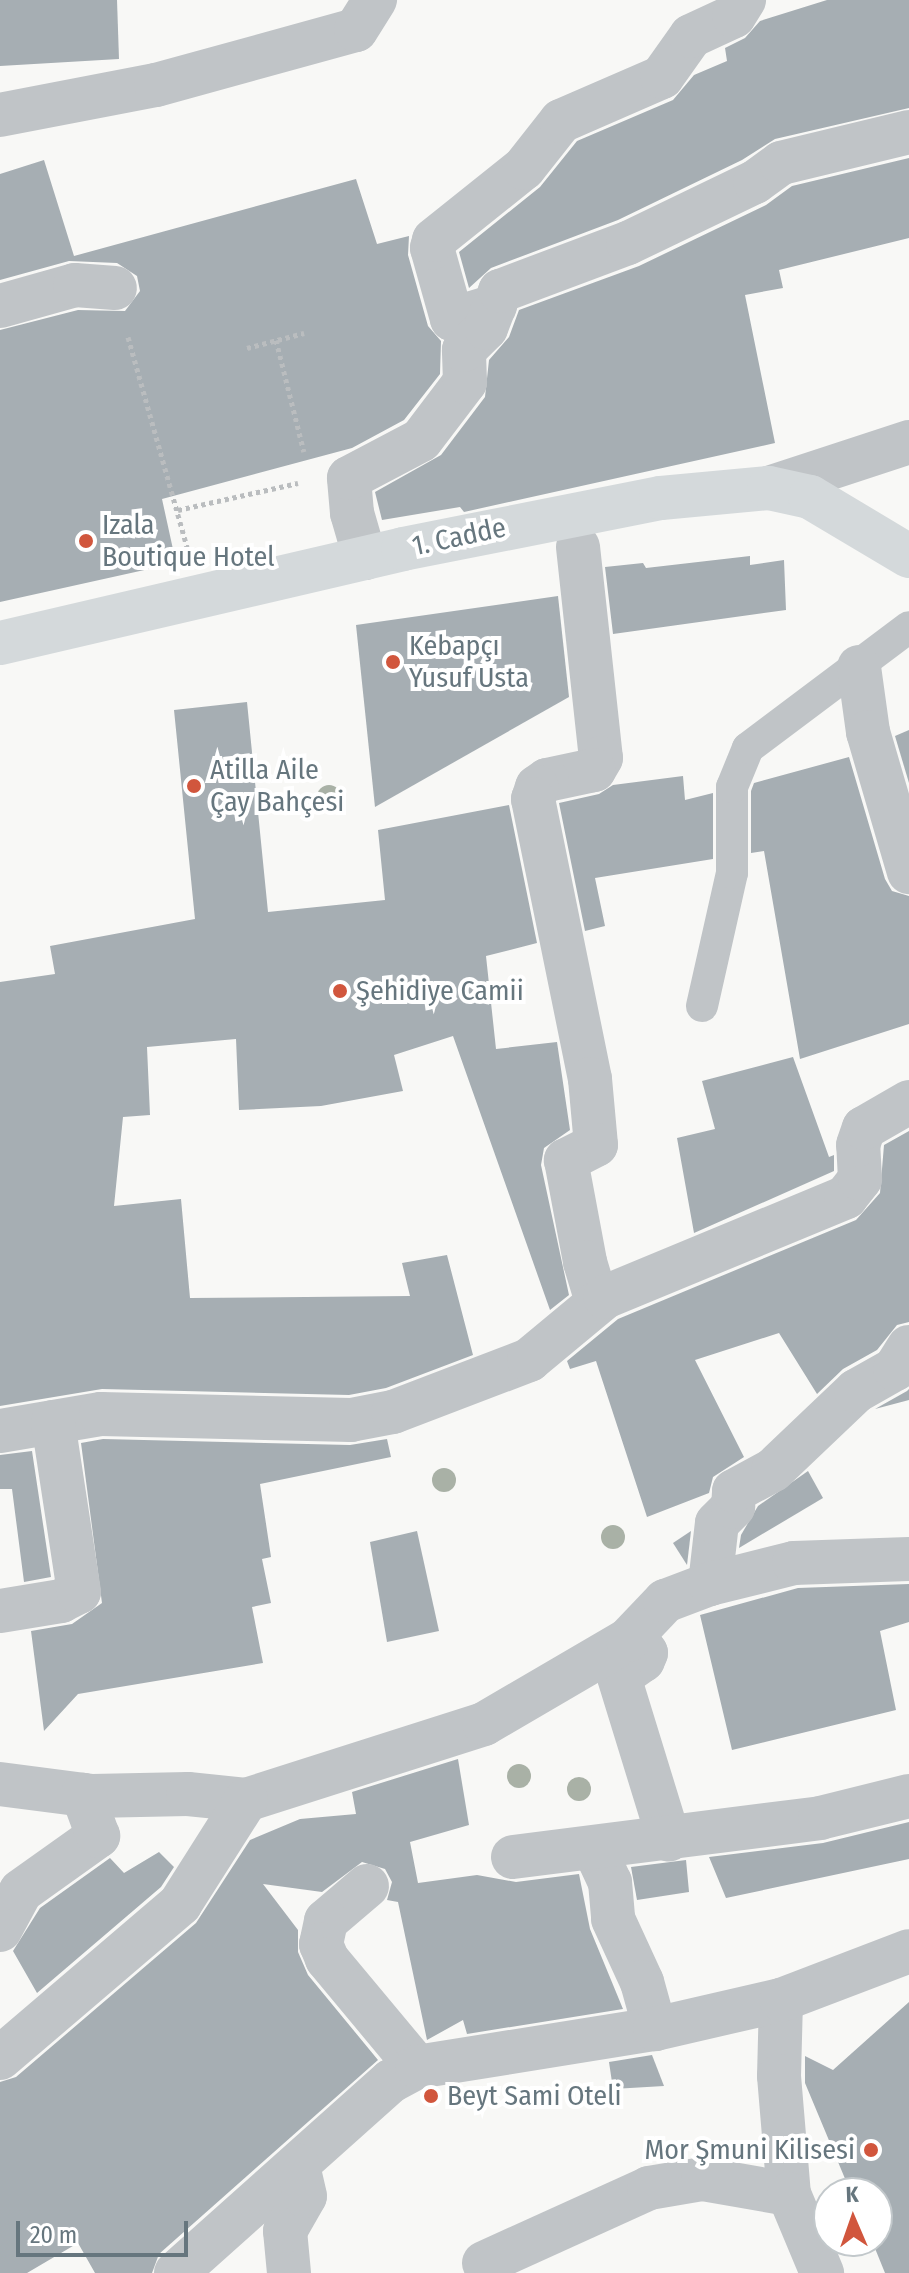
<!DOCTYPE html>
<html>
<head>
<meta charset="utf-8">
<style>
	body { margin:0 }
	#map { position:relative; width:909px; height:2273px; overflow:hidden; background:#f8f8f6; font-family:"Fira Sans Condensed",sans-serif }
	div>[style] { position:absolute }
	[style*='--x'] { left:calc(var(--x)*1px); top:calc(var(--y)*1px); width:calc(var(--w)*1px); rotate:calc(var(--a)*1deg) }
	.building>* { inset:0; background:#a6aeb3 }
	.path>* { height:5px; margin-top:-2.5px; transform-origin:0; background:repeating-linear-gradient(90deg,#babdbf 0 4px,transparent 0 8px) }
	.service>* { height:32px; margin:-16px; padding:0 16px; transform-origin:16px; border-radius:16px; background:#c0c4c7 }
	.pedestrian>* { height:44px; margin:-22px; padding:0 22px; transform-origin:22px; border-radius:22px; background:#c0c4c7 }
	.minor>* { height:44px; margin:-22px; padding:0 22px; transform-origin:22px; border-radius:22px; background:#c0c4c7 }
	.secondary>* { height:44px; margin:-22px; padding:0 22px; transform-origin:22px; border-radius:22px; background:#d4d9db }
	.trees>* { width:24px; height:24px; margin:-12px; border-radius:50%; background:#a9b1a6 }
	.dots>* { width:22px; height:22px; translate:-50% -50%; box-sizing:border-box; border:4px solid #fff; border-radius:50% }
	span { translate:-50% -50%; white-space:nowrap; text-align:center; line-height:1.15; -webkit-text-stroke:8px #fff; paint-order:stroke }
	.poi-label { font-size:28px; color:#66767e }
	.left { translate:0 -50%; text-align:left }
	.right { translate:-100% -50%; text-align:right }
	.street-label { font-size:28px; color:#66767e }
	.north { position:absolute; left:813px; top:2177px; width:80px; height:80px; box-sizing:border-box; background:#fff; border:2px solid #c2c8cb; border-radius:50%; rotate:358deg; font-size:22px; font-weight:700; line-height:32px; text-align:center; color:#66767e }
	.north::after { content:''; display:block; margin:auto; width:28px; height:36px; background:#d1563d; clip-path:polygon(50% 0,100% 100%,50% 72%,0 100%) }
	.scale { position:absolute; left:16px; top:2221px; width:172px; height:36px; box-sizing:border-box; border:4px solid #66767e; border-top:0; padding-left:10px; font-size:24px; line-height:28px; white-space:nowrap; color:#66767e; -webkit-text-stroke:6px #fff; paint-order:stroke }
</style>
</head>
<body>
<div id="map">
	<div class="building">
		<div style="clip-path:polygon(0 0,117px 0,119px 59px,0 66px)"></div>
		<div style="clip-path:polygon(827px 0,909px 0,909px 108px,775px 139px,742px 160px,618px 220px,491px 268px,469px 288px,459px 252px,540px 187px,577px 141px,673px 100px,694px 75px,727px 61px,725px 48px,745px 38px,760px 21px)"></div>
		<div style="clip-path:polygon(909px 158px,909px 238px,779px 270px,783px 288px,745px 295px,775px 443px,464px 512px,460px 507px,382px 520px,375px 492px,441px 455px,485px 397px,489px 360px,509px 337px,519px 310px,639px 266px,766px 205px,792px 186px)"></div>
		<div style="clip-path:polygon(44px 160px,74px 256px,356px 179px,377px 244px,409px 236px,408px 255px,428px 326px,441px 341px,440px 374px,404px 420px,352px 448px,162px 499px,176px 563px,0 602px,0 330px,78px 310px,125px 311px,140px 291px,137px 276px,117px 263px,69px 261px,0 280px,0 174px)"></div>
		<div style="clip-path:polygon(750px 556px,750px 565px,784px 560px,786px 610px,613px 634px,605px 567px,643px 563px,646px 568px)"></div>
		<div style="clip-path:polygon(558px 596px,569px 697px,375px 807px,356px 625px)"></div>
		<div style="clip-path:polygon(247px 702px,268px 912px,385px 900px,378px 830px,509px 805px,537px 943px,486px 956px,496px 1049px,557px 1042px,570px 1130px,544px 1148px,541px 1165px,569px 1295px,550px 1310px,453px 1036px,394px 1055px,403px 1091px,321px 1106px,239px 1110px,236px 1039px,147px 1047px,150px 1115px,123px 1117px,114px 1206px,181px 1199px,190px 1298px,410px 1296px,402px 1263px,447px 1255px,473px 1355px,386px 1388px,349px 1395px,102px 1389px,0 1406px,0 982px,55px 974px,50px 946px,195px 919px,174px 710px)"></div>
		<div style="clip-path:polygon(909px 730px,909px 783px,895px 736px)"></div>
		<div style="clip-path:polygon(849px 757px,885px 879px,892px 891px,909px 896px,909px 1024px,800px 1059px,764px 851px,751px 853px,751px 791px,754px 783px)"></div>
		<div style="clip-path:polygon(683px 776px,685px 800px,713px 793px,713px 859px,595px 878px,605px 926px,585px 931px,559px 803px,599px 794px,613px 785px)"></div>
		<div style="clip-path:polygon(793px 1057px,829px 1157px,834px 1155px,834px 1171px,694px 1233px,677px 1138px,715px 1129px,702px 1081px)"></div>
		<div style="clip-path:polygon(909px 1131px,909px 1322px,897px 1325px,877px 1350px,843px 1369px,817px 1394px,779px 1333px,695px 1360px,744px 1457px,713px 1477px,709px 1493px,647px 1517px,596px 1361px,570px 1369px,567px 1361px,618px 1319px,856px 1220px,880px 1193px,884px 1145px)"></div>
		<div style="clip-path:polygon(909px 1389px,909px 1400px,875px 1409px,907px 1391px)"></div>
		<div style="clip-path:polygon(103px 1439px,350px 1445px,387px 1439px,391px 1457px,260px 1484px,271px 1557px,262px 1559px,271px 1603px,252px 1607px,263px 1663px,78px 1694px,44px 1731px,31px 1631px,72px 1624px,102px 1603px,81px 1443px)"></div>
		<div style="clip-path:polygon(32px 1451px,51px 1577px,24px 1582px,12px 1489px,0 1489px,0 1455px)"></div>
		<div style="clip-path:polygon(808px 1471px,823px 1498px,739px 1548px,741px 1535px,758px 1506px)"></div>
		<div style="clip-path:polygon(417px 1531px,439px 1631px,387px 1642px,370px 1542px)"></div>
		<div style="clip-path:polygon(691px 1531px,687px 1565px,673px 1543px)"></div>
		<div style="clip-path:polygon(909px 1584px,909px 1622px,880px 1631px,896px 1710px,732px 1750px,700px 1615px,798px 1588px)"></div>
		<div style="clip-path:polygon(458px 1759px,469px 1825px,410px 1842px,418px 1883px,477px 1875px,516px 1882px,579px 1874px,590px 1929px,623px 2009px,467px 2034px,463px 2020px,427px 2040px,398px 1902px,387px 1900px,392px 1882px,385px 1869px,362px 1862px,322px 1892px,263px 1884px,298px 1930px,298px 1952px,308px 1975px,378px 2060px,159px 2254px,152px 2273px,95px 2273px,78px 2243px,27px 2273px,0 2273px,0 2082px,16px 2077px,196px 1923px,250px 1840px,300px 1819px,356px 1814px,352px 1792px)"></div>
		<div style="clip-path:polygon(909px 1822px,909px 1859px,726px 1898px,709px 1857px,823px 1843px)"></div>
		<div style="clip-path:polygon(159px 1852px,174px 1867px,161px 1887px,37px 1993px,13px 1951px,40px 1908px,110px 1858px,124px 1873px)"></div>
		<div style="clip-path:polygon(686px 1860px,689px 1892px,637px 1900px,631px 1867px)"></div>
		<div style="clip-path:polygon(909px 2002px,909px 2273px,885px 2273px,872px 2241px,877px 2241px,877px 2193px,851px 2193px,805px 2083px,805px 2056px,833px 2070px)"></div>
		<div style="clip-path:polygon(652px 2055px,664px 2086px,613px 2089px,609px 2062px)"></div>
	</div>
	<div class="path">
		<div style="--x:128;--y:337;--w:218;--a:74.3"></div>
		<div style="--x:276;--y:340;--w:115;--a:76"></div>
		<div style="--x:247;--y:348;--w:59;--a:-14.7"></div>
		<div style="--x:178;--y:510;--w:123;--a:-12.7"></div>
	</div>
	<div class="service">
		<div style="--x:702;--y:1006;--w:136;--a:-77.3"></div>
		<div style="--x:732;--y:873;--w:86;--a:-90"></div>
		<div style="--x:732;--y:787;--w:42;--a:-67.7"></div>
		<div style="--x:748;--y:748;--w:201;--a:-36.9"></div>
	</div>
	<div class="pedestrian">
		<div style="--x:0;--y:115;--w:159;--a:-10.9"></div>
		<div style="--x:156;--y:85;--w:207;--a:-15.4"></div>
		<div style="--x:356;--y:30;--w:36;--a:-58"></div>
		<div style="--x:0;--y:306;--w:78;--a:-15.6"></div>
		<div style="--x:75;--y:285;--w:40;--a:4.3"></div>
		<div style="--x:495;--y:306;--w:45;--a:163.2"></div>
		<div style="--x:452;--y:319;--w:74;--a:-105.7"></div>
		<div style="--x:432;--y:248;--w:8;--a:-76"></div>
		<div style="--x:434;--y:240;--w:115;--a:-38.7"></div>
		<div style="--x:524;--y:168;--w:60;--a:-51.8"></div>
		<div style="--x:561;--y:121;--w:110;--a:-23.5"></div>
		<div style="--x:662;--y:77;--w:50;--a:-54.7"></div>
		<div style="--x:691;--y:36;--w:47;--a:-24.9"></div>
		<div style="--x:734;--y:16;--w:19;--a:-58"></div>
		<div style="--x:578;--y:547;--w:212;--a:83.8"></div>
		<div style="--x:601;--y:758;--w:14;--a:120"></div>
		<div style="--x:594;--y:770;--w:48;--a:168"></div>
		<div style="--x:547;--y:780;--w:12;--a:145"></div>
		<div style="--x:537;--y:787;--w:13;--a:108"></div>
		<div style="--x:533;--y:799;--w:286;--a:78.5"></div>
		<div style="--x:590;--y:1079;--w:66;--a:84.8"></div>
		<div style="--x:596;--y:1145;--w:34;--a:153"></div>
		<div style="--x:566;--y:1160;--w:104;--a:79.4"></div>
		<div style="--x:585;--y:1262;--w:42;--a:73.3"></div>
		<div style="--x:365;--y:558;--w:47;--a:-106.1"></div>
		<div style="--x:352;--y:513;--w:35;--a:-95"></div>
		<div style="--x:349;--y:478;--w:81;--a:-27.8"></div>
		<div style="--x:421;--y:440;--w:73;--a:-52.8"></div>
		<div style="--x:465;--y:382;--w:32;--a:-92"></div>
		<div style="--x:464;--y:350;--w:31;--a:-45"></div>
		<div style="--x:486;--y:328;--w:40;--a:-69"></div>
		<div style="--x:500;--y:291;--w:137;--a:-20.6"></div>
		<div style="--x:628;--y:243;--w:141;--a:-25.7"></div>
		<div style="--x:755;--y:182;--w:32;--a:-36"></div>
		<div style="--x:781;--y:163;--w:132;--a:-13.6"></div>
		<div style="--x:859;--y:667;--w:66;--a:82.1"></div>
		<div style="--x:868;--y:732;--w:146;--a:73.7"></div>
		<div style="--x:0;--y:1431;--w:102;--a:-9.6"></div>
		<div style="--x:101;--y:1414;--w:250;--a:1.4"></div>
		<div style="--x:351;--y:1420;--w:43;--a:-10.8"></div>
		<div style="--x:393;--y:1412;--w:146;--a:-20.9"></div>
		<div style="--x:529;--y:1360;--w:99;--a:-39.7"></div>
		<div style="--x:605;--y:1297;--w:261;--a:-22.5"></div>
		<div style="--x:846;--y:1197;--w:23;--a:-52"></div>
		<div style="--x:860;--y:1179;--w:34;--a:-93"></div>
		<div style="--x:858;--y:1145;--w:18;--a:-71"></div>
		<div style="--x:864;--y:1128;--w:52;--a:-30"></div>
		<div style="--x:710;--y:1584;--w:61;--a:-83.5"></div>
		<div style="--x:717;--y:1523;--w:23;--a:-45"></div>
		<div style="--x:733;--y:1507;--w:16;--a:-86"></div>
		<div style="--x:734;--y:1491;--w:44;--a:-28.3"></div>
		<div style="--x:773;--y:1470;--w:115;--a:-43.6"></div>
		<div style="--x:856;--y:1391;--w:45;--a:-29.4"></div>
		<div style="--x:895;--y:1369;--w:26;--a:-58"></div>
		<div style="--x:0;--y:1611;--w:62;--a:-9.3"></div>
		<div style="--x:61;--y:1601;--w:20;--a:-27"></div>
		<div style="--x:79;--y:1592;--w:172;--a:-98.7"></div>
		<div style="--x:636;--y:1639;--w:17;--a:54"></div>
		<div style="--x:646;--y:1653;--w:8;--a:113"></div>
		<div style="--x:643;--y:1660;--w:29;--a:145"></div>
		<div style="--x:619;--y:1677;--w:170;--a:72.9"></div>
		<div style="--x:0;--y:1784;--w:93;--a:7.4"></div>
		<div style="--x:92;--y:1796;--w:96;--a:-1.2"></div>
		<div style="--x:188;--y:1794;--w:58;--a:5.9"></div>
		<div style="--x:246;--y:1800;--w:250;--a:-17.7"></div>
		<div style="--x:484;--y:1724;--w:167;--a:-30.3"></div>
		<div style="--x:628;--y:1640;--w:54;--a:-46.5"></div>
		<div style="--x:665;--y:1601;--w:48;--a:-20.7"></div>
		<div style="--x:710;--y:1584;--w:87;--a:-14"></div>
		<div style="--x:794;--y:1563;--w:115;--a:-2"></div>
		<div style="--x:594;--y:1848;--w:38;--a:65"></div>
		<div style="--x:610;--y:1882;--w:37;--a:85"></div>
		<div style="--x:613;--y:1919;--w:69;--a:65.3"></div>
		<div style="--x:642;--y:1982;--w:49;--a:74.5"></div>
		<div style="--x:513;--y:1857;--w:309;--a:-7.2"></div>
		<div style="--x:820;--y:1818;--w:92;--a:-13.9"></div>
		<div style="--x:367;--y:1886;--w:54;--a:139.5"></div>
		<div style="--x:326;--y:1921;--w:24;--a:102"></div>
		<div style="--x:321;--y:1944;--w:16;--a:68"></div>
		<div style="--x:327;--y:1959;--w:141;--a:50.2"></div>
		<div style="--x:0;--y:1930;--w:44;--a:-61.7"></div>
		<div style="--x:21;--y:1891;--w:95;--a:-35.5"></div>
		<div style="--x:98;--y:1836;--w:44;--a:-110.1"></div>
		<div style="--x:781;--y:2000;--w:76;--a:91.5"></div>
		<div style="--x:779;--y:2076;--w:118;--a:85.2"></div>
		<div style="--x:0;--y:2058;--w:237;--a:-40.5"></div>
		<div style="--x:180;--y:1904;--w:123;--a:-57.6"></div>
		<div style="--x:176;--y:2273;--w:288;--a:-41.8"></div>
		<div style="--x:391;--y:2081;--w:30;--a:-28"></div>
		<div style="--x:417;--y:2067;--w:241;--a:-9.1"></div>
		<div style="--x:655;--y:2029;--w:129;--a:-13"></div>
		<div style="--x:781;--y:2000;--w:137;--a:-20.9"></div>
		<div style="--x:289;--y:2273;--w:42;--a:-95.4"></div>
		<div style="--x:285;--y:2231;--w:40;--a:-60.3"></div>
		<div style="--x:305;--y:2196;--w:31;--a:-103"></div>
	</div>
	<div class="minor">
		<div style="--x:769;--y:488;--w:147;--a:-18.2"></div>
		<div style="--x:484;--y:2263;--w:181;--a:-24.4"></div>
		<div style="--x:649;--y:2188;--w:55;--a:-9.5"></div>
		<div style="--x:703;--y:2179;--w:87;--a:9.9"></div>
		<div style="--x:789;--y:2194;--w:86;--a:67.3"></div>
	</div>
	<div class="secondary">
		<div style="--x:0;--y:643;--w:414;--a:-13.1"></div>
		<div style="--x:403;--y:549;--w:263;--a:-11.2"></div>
		<div style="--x:661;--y:498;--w:108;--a:-5.3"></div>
		<div style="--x:769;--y:488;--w:42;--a:12.4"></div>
		<div style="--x:810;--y:497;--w:115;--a:30.8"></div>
	</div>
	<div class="trees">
		<div style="left:329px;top:797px"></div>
		<div style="left:444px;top:1480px"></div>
		<div style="left:613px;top:1537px"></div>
		<div style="left:519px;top:1776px"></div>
		<div style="left:579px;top:1789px"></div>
	</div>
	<div class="dots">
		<div style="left:86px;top:541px;background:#d1563d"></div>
		<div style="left:393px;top:662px;background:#d1563d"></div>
		<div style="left:194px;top:786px;background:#d1563d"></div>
		<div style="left:340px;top:991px;background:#d1563d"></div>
		<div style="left:431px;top:2096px;background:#d1563d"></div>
		<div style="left:871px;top:2150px;background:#d1563d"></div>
	</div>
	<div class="poi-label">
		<span class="left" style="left:102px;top:541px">Izala<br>Boutique Hotel</span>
		<span class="left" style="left:409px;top:662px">Kebapçı<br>Yusuf Usta</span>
		<span class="left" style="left:210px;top:786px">Atilla Aile<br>Çay Bahçesi</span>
		<span class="left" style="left:356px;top:991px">Şehidiye Camii</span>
		<span class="left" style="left:447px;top:2096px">Beyt Sami Oteli</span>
		<span class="right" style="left:855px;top:2150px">Mor Şmuni Kilisesi</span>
	</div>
	<div class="street-label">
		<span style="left:459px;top:537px;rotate:-12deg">1. Cadde</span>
	</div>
	<div class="north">K</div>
	<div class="scale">20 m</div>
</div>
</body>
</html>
